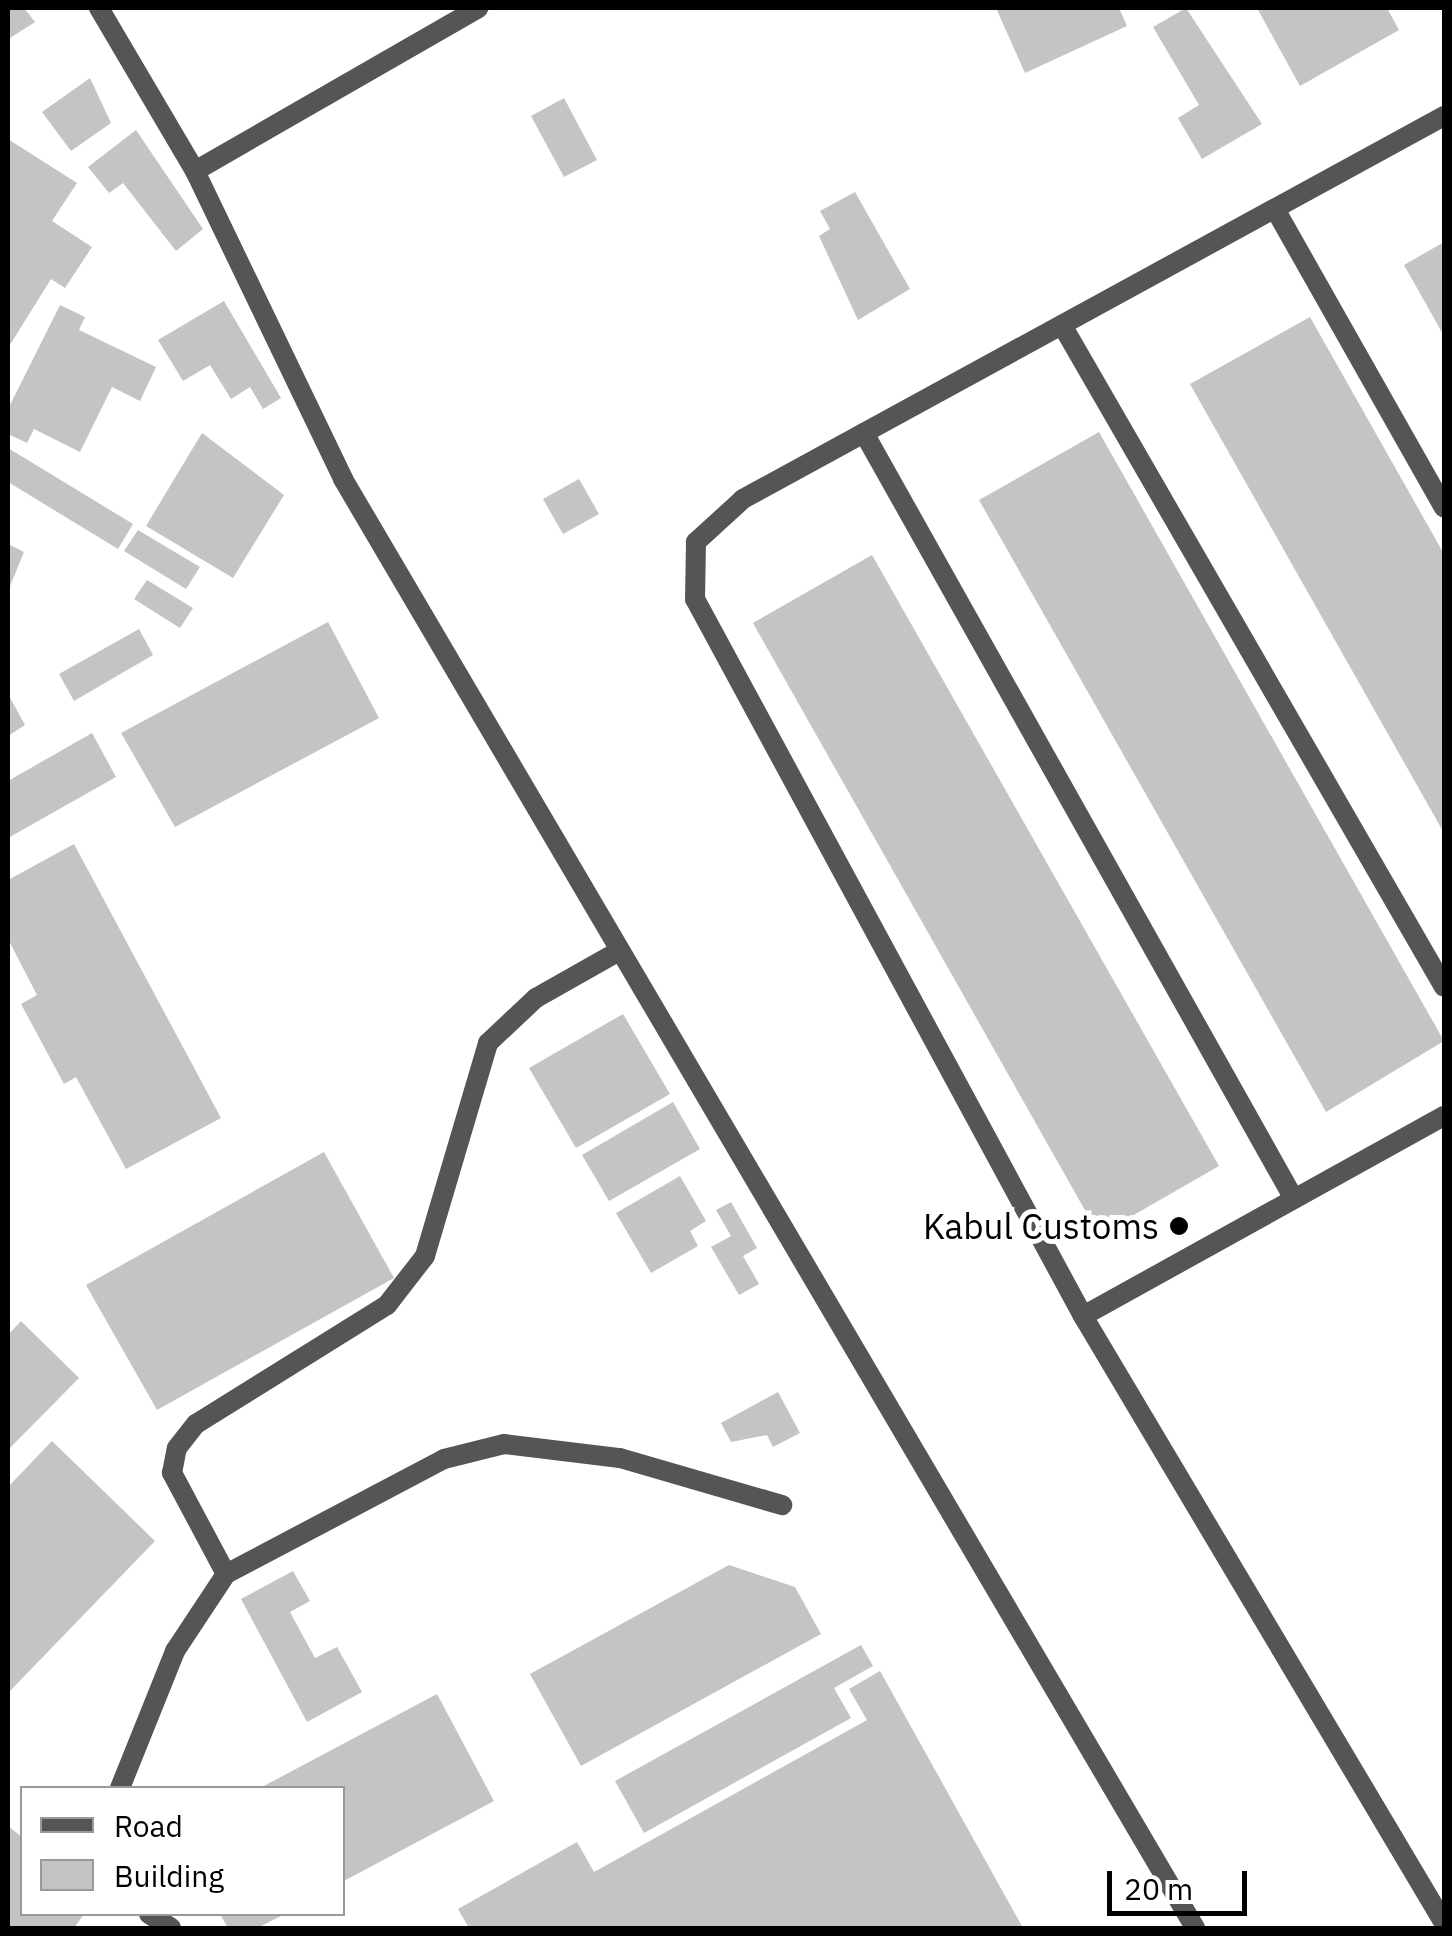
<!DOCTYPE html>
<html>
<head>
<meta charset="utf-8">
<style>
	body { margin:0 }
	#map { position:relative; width:1452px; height:1936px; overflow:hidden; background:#fff; font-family:"IBM Plex Sans",sans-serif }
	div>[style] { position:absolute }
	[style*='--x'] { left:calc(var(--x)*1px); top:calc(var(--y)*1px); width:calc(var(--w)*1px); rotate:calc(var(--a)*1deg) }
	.building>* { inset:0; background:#c4c4c4 }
	.service>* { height:20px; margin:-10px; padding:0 10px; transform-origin:10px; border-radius:10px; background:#555 }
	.minor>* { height:20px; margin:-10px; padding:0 10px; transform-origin:10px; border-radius:10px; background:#555 }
	.dots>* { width:28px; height:28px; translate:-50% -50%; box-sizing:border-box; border:5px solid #fff; border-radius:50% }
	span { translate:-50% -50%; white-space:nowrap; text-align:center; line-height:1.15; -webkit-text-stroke:10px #fff; paint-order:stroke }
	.poi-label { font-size:35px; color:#000 }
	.right { translate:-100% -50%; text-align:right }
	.frame { position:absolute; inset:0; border:10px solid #000; pointer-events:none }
	.legend { position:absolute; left:20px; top:1786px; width:325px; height:130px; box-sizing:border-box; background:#fff; border:2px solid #999; margin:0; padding:12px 18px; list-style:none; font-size:30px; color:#000 }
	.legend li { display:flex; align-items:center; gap:20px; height:50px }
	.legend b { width:50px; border:2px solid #999 }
	.scale { position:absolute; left:1107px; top:1871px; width:140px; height:45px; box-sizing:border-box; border:5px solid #000; border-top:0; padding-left:12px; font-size:30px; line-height:35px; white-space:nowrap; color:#000; -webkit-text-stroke:8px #fff; paint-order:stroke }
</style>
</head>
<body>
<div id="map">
	<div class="building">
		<div style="clip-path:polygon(8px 8px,24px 8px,35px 22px,10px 38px)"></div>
		<div style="clip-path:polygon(996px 8px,1119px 8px,1127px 26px,1025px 73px)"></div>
		<div style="clip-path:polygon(1186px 8px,1262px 124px,1202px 159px,1178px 118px,1199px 105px,1153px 27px)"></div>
		<div style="clip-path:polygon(1257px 8px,1387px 8px,1399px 30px,1300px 86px)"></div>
		<div style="clip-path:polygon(90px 78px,111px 123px,71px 151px,42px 112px)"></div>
		<div style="clip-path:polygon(564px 98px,597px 160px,564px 177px,531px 116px)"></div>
		<div style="clip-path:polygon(136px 130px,203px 229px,176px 251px,123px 183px,109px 193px,88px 167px)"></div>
		<div style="clip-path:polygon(8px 139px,77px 183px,52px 221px,92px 247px,65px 288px,51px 279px,8px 348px)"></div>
		<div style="clip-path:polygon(855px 192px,910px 289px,858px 320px,819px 236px,830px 229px,820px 211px)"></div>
		<div style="clip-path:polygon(1444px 242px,1444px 336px,1404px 265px)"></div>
		<div style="clip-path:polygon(224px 301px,281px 398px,263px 409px,250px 387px,231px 399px,210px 365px,183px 381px,158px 340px)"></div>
		<div style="clip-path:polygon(60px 305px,85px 317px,79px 330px,156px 367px,140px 401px,112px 387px,80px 452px,34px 429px,27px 443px,8px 434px,8px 409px)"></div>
		<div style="clip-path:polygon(1310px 317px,1444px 554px,1444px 833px,1190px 384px)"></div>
		<div style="clip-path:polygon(1099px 432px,1444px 1041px,1326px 1112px,979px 500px)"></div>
		<div style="clip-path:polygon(202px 433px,284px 495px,233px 578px,146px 526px)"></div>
		<div style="clip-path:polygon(8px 448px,133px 524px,118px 549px,8px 482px)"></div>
		<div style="clip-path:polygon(579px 479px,599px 514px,563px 534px,543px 499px)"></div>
		<div style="clip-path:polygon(138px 530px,200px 567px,186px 589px,124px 551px)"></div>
		<div style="clip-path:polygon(8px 544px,24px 552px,8px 591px)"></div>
		<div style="clip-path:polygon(872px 555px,1219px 1166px,1099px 1235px,753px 623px)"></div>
		<div style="clip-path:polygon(147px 580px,193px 608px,180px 628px,134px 599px)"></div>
		<div style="clip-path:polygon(328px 622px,379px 718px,175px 827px,121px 733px)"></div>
		<div style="clip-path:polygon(139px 629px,153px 655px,74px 701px,59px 674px)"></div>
		<div style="clip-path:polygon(8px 694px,25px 725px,8px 736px)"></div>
		<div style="clip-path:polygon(92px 733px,116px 777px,8px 838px,8px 781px)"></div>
		<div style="clip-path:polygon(74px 844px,221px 1118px,126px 1169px,76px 1077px,64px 1084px,21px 1004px,37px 995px,8px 939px,8px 880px)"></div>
		<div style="clip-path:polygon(623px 1014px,670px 1094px,576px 1148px,529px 1068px)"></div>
		<div style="clip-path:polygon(673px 1102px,700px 1149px,609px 1201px,582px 1155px)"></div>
		<div style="clip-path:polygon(324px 1152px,394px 1278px,157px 1410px,86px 1285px)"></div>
		<div style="clip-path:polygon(680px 1176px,706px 1221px,690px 1231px,698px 1246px,651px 1273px,616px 1213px)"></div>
		<div style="clip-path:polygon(731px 1202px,757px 1248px,743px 1256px,759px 1284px,739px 1295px,711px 1247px,731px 1236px,716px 1210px)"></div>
		<div style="clip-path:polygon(21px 1321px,79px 1378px,8px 1450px,8px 1335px)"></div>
		<div style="clip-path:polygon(778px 1392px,800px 1433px,773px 1447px,767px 1435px,731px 1442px,721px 1423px)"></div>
		<div style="clip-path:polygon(52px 1441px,155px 1541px,8px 1693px,8px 1487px)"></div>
		<div style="clip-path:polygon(729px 1565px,795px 1587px,821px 1634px,581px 1766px,530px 1674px)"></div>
		<div style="clip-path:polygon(293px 1571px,310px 1601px,290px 1612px,315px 1658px,337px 1647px,362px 1692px,307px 1722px,241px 1599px)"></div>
		<div style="clip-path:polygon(861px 1645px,873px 1666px,834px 1688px,851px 1718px,644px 1833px,615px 1781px)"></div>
		<div style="clip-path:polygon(880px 1671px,1023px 1928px,469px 1928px,458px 1909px,577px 1842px,594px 1872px,867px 1720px,849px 1689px)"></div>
		<div style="clip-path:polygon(437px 1694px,494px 1801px,342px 1882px,342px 1788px,260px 1788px)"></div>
		<div style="clip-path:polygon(8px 1826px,22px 1837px,22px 1914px,84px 1914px,74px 1928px,8px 1928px)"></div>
		<div style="clip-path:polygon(220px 1914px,285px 1914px,257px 1928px,228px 1928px)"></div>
	</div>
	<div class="service">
		<div style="--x:1444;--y:116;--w:799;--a:151.35"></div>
		<div style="--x:743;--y:499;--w:64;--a:137.5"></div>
		<div style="--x:696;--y:542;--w:57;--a:91"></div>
		<div style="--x:695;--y:599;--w:815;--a:61.58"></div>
		<div style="--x:1083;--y:1316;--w:706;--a:59.26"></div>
		<div style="--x:1275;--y:209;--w:343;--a:60.5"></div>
		<div style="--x:1062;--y:325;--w:764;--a:60.01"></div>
		<div style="--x:864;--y:433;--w:878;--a:60.69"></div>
		<div style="--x:1083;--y:1316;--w:413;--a:-29"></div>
		<div style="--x:226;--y:1574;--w:115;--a:-118.1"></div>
		<div style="--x:172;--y:1473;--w:25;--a:-79"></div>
		<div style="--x:177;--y:1448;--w:31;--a:-52"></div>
		<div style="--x:196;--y:1424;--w:225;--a:-31.9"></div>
		<div style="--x:387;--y:1305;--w:62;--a:-52.2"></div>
		<div style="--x:425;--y:1256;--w:222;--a:-73.5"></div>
		<div style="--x:488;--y:1043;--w:66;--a:-43.2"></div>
		<div style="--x:536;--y:998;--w:95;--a:-29.5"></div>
		<div style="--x:120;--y:1788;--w:148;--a:-68.1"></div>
		<div style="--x:175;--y:1651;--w:92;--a:-56.5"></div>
		<div style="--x:226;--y:1574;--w:246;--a:-27.8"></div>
		<div style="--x:444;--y:1459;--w:62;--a:-14"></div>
		<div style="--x:504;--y:1444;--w:117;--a:6.9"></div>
		<div style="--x:620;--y:1458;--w:169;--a:16.2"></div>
		<div style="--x:149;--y:1914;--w:26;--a:32"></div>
	</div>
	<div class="minor">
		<div style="--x:99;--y:8;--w:189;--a:59.5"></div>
		<div style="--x:195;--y:171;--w:342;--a:64.3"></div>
		<div style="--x:343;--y:479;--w:1681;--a:59.54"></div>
		<div style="--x:195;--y:171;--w:327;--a:-29.9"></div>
	</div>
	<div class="dots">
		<div style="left:1179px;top:1226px;background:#000"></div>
	</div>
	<div class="poi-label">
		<span class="right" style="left:1159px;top:1226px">Kabul Customs</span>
	</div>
	<div class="frame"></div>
	<ul class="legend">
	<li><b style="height:12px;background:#555"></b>Road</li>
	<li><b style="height:28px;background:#c4c4c4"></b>Building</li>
	</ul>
	<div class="scale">20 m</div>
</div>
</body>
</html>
